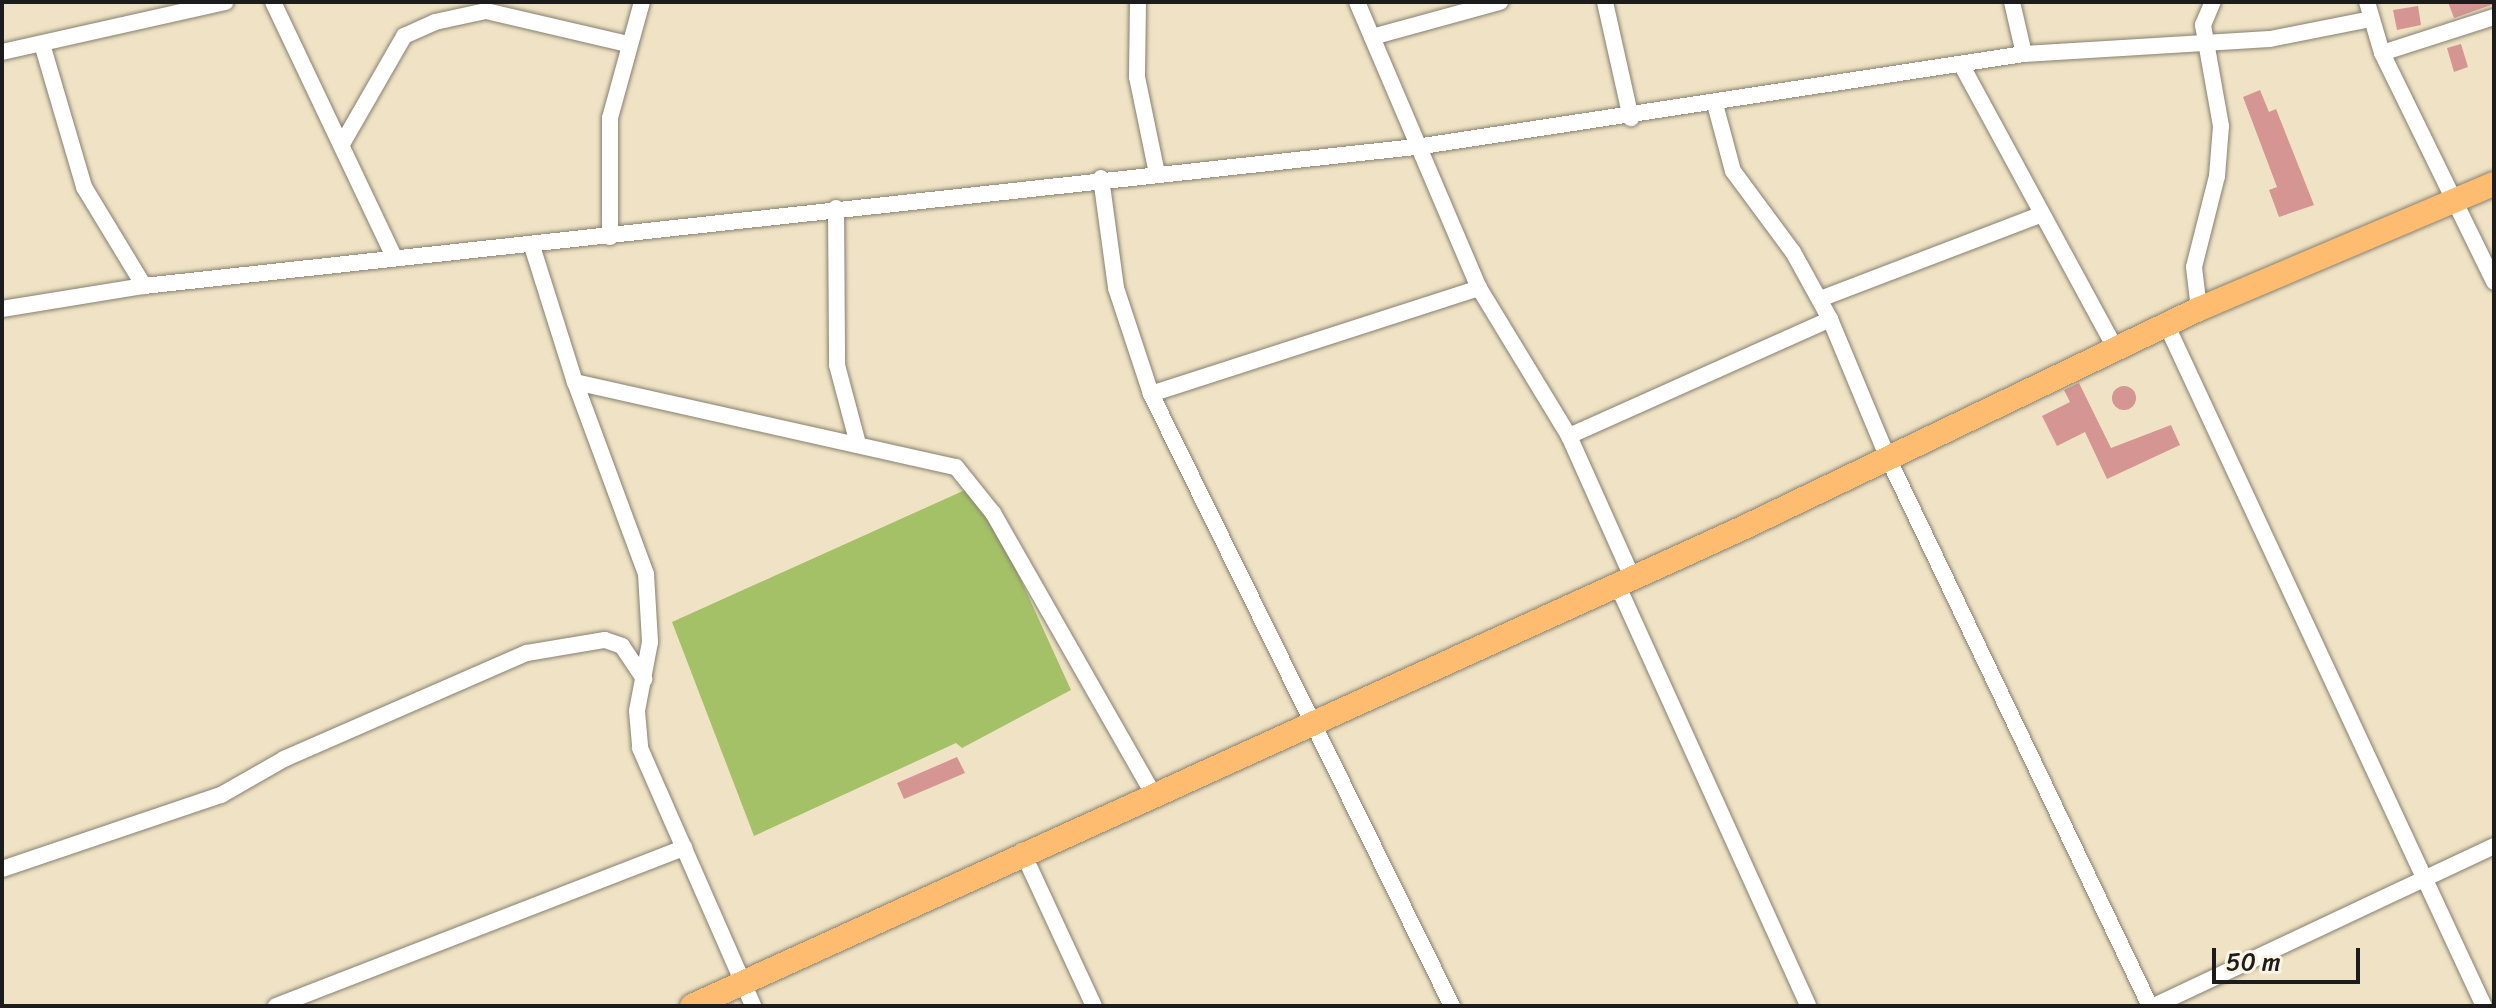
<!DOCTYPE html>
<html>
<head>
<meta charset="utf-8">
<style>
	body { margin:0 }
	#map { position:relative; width:2496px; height:1008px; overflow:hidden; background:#f0e3c5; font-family:Sriracha,sans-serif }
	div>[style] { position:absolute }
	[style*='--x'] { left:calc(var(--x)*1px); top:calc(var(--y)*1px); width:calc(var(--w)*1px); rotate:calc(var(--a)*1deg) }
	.green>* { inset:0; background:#a4c168 }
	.building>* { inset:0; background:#d49593 }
	.round { border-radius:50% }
	.roads { filter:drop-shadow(0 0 2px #868070) drop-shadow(0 0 2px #868070) }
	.minor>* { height:16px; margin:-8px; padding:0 8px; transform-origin:8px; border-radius:8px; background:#fff }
	.primary>* { height:24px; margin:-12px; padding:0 12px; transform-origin:12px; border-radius:12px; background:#febc70 }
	span { translate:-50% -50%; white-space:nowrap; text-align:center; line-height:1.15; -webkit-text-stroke:6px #fcf5e5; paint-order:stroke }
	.frame { position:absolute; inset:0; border:4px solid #1c1c1c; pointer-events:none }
	.scale { position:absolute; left:2212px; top:948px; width:148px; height:36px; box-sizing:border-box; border:4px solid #1c1c1c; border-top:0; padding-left:10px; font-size:24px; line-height:28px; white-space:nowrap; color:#1c1c1c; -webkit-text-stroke:6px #fcf5e5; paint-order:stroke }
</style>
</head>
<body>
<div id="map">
	<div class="green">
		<div style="clip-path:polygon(965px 490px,995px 523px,1071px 690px,962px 748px,956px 743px,754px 836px,672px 622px)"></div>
	</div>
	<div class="building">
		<div style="clip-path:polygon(2448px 2px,2494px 2px,2494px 4px,2454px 18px)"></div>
		<div style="clip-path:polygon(2418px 6px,2421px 25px,2397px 30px,2393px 10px)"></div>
		<div style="clip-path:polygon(2461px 44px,2468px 67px,2454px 72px,2447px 48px)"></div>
		<div style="clip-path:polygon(2260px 90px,2269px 112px,2276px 109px,2314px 205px,2279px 217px,2269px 190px,2277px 187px,2243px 97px)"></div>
		<div style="clip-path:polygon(2079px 383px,2111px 448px,2171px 425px,2180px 445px,2107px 479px,2085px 432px,2057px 446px,2042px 416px,2070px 402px,2064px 390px)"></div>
		<div class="round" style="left:2112px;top:386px;width:24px;height:24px"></div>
		<div style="clip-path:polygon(957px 757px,965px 773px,904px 799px,897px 783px)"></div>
	</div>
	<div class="roads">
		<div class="minor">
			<div style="--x:273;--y:2;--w:282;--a:64.6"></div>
			<div style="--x:1138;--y:2;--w:75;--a:90.8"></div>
			<div style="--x:1137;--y:77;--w:99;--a:78.3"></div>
			<div style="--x:1357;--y:2;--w:311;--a:66.9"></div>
			<div style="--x:1479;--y:288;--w:173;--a:58.7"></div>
			<div style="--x:1569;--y:436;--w:154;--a:65.9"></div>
			<div style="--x:1605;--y:2;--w:119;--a:77.4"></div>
			<div style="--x:2012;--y:2;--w:53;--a:77"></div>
			<div style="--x:2367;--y:2;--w:53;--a:73.6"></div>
			<div style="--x:2382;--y:53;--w:255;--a:63.9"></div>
			<div style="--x:1372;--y:37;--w:133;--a:-15.3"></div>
			<div style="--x:42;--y:44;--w:149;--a:73.6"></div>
			<div style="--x:84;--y:187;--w:116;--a:58.8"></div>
			<div style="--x:2;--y:52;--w:229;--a:-12.6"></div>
			<div style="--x:2382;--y:53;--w:118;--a:-17.8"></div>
			<div style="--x:1961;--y:64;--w:323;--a:61.5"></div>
			<div style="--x:1715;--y:104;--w:69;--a:75"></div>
			<div style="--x:1733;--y:171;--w:101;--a:53.5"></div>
			<div style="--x:1793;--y:252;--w:77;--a:61.1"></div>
			<div style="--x:1830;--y:319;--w:151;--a:67.4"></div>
			<div style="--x:1888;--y:458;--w:607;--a:64.45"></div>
			<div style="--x:342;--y:144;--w:125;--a:-60.1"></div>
			<div style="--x:404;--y:36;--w:34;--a:-24"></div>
			<div style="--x:435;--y:22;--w:52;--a:-12.2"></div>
			<div style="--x:486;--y:11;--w:146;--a:13.1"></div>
			<div style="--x:1101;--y:178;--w:111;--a:82.2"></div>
			<div style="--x:1116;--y:288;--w:112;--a:71.7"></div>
			<div style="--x:1151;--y:394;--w:682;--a:63.81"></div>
			<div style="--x:836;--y:208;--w:157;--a:89.6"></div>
			<div style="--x:837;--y:365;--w:78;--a:75.1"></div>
			<div style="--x:610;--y:237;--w:119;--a:-90"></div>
			<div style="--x:610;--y:118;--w:120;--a:-74.6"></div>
			<div style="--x:532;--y:246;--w:143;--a:72.5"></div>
			<div style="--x:575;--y:382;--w:390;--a:12.6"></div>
			<div style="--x:956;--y:467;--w:59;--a:51.2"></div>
			<div style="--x:993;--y:513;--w:325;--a:60.3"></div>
			<div style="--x:1820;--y:299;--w:235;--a:-20.9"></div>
			<div style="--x:2;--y:309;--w:144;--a:-9.2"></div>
			<div style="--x:144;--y:286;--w:1280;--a:-6.24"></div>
			<div style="--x:1416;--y:147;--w:615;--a:-8.7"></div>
			<div style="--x:2024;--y:54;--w:246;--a:-3.5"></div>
			<div style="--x:2270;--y:39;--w:103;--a:-11.2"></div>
			<div style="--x:2199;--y:309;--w:42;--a:-96.8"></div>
			<div style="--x:2194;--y:267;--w:94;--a:-75.8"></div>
			<div style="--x:2217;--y:176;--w:50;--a:-85.4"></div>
			<div style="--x:2221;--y:126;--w:103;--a:-100.1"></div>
			<div style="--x:2203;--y:25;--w:25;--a:-67"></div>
			<div style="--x:2167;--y:326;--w:750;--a:65.01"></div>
			<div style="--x:575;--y:382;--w:205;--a:69.7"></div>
			<div style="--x:646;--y:574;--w:68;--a:86.6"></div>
			<div style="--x:650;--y:642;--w:70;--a:100.7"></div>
			<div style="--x:637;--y:711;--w:37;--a:85"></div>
			<div style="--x:640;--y:748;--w:282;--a:66.3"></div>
			<div style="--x:1151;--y:394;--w:345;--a:-17.9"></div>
			<div style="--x:1569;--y:436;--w:286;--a:-24.1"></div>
			<div style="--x:1617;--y:584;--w:463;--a:65.6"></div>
			<div style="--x:1022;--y:851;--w:171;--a:65.1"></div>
			<div style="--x:2;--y:869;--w:231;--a:-18.7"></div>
			<div style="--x:221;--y:795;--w:73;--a:-29.7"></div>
			<div style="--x:284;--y:759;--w:265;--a:-23.6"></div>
			<div style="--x:527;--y:653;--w:79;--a:-9.5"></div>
			<div style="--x:605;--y:640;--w:18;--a:19"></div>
			<div style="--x:622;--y:646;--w:40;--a:56"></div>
			<div style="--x:276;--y:1006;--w:438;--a:-21.2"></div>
			<div style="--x:2154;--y:1006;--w:376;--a:-25.2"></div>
		</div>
		<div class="primary">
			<div style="--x:692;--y:1006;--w:1159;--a:-24.46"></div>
			<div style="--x:1747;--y:526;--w:501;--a:-25.65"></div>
			<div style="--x:2199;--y:309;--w:320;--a:-23"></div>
		</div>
	</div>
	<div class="frame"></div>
	<div class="scale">50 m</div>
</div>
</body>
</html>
